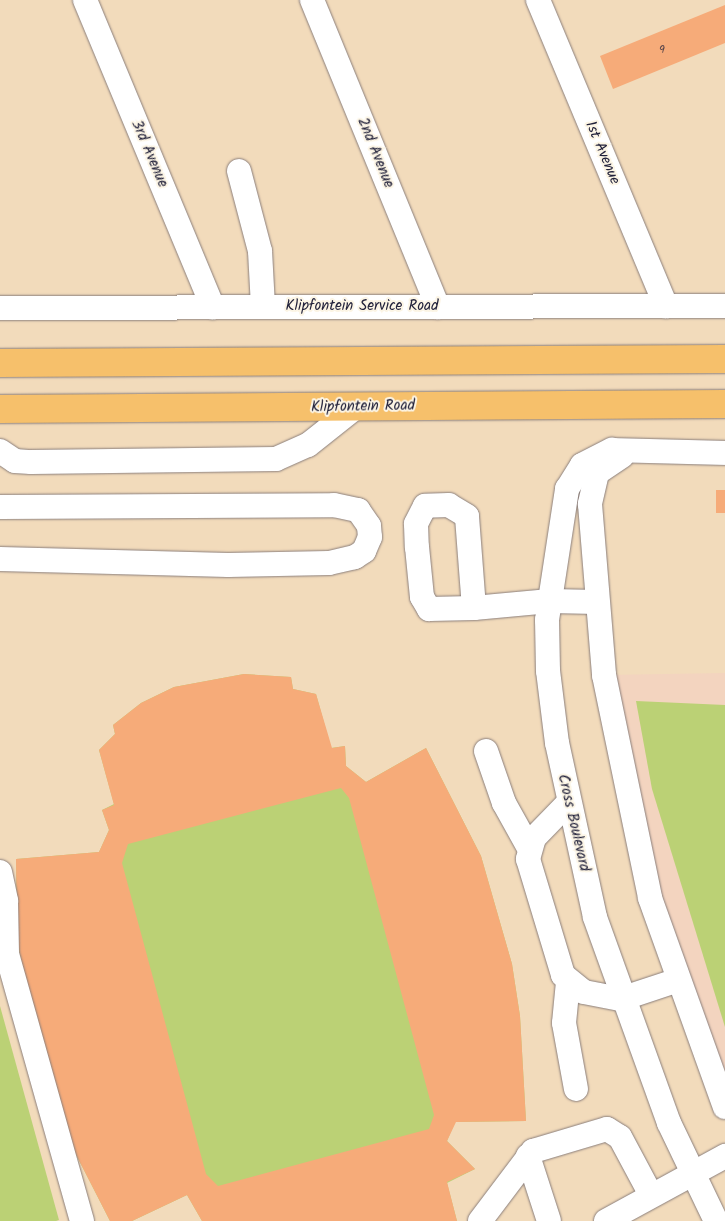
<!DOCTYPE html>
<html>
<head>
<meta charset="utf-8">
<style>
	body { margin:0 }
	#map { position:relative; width:725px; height:1221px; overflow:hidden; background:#f2dbbb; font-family:Kalam,sans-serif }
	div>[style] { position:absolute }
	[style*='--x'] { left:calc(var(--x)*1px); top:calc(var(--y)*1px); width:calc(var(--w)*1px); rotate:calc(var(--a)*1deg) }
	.built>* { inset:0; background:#f3d4bf }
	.green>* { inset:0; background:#bbd175 }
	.building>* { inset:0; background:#f6ab79 }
	.roads { filter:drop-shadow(0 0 1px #8a7e7b) drop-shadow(0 0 1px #8a7e7b) }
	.minor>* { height:24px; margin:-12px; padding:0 12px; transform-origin:12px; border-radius:12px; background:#fff }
	.major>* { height:28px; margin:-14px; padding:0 14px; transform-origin:14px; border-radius:14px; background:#f6c06b }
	span { translate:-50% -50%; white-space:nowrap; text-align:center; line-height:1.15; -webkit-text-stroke:4px #fcf5e5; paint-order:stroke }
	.number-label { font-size:12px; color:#57444a }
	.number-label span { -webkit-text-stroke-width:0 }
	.street-label { font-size:15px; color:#22223b }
</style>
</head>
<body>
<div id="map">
	<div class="built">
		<div style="clip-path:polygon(725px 673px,725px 1101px,695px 1032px,604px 675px)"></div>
	</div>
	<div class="green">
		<div style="clip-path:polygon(244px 674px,291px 677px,293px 689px,316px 694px,331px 748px,345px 746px,346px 766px,366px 782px,426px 748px,481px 856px,512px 964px,520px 1016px,526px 1121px,455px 1122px,447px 1141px,475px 1169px,447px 1183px,457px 1221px,202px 1221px,187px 1195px,132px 1221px,110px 1221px,66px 1135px,26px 993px,17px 935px,16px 859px,99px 852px,109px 830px,102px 810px,114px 804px,99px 750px,115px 734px,113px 725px,141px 703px,174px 687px)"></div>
		<div style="clip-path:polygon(636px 701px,725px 705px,725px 1027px,652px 789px)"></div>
		<div style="clip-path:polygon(0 1006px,59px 1220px,56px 1221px,0 1221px)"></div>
	</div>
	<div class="building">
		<div style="clip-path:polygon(725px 5px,725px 43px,613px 89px,600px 56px)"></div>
		<div style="clip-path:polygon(716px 490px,725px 490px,725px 513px,716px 513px)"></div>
		<div style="clip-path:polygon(evenodd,244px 674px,291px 677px,293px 689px,316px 694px,332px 748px,345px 746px,346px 766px,366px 782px,426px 748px,481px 856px,512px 964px,520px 1016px,526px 1121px,456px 1122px,447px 1141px,475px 1169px,447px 1182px,457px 1221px,202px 1221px,187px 1195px,132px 1221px,110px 1221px,66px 1135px,26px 993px,17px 935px,16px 859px,99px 852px,109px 830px,102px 810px,114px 805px,99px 750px,115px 734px,113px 725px,141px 703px,174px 687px,244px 674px,341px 788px,349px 798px,434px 1115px,429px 1129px,218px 1186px,206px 1174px,122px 863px,128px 844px,341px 788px)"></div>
	</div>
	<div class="roads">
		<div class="minor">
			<div style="--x:85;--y:0;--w:333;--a:67.4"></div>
			<div style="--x:312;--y:0;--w:332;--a:67.7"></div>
			<div style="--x:538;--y:0;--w:332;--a:67.3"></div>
			<div style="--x:239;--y:171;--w:83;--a:75.3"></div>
			<div style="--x:260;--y:251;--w:56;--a:86.9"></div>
			<div style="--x:0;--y:308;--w:725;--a:-0.16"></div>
			<div style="--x:0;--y:451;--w:18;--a:34"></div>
			<div style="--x:15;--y:461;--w:16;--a:4"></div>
			<div style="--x:31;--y:462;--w:245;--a:-0.7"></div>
			<div style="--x:276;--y:459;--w:35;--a:-24"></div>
			<div style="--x:308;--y:445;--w:61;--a:-38.4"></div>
			<div style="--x:622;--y:456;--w:30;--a:146"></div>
			<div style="--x:597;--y:473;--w:32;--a:103"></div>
			<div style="--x:590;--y:504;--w:172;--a:85.3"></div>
			<div style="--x:604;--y:675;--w:228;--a:78.3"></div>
			<div style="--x:650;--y:898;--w:222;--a:70.3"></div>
			<div style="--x:0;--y:507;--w:334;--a:-0.3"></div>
			<div style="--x:334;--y:505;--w:25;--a:12"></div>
			<div style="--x:358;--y:510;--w:19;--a:55"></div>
			<div style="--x:369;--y:526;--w:11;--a:85"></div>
			<div style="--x:370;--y:537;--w:15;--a:113"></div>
			<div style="--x:364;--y:551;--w:11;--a:146"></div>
			<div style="--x:355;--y:557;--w:27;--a:167"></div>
			<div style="--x:329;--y:563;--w:101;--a:178.9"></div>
			<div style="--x:228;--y:565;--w:228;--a:-178.5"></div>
			<div style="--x:474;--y:608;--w:92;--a:-94.4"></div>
			<div style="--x:467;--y:516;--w:21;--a:-149"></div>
			<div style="--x:449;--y:505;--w:24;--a:178"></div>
			<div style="--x:425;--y:506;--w:20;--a:117"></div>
			<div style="--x:416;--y:524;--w:23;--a:88"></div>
			<div style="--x:417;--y:547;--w:50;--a:84.3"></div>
			<div style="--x:422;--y:597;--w:14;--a:60"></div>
			<div style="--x:429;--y:609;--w:45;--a:-1.3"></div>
			<div style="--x:474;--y:608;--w:76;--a:-5.3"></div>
			<div style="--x:550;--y:601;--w:47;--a:1.2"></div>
			<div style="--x:486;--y:751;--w:55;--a:70.9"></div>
			<div style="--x:504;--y:803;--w:51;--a:60.9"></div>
			<div style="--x:567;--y:804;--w:47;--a:134.1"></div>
			<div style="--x:534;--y:838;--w:22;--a:106"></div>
			<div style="--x:528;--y:859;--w:121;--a:73.2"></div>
			<div style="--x:563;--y:975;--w:27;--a:39"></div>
			<div style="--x:584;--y:992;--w:38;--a:11"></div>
			<div style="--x:621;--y:999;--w:60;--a:-18.4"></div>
			<div style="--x:0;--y:872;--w:30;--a:78"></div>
			<div style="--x:6;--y:901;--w:53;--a:88.9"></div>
			<div style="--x:7;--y:954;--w:277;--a:74.3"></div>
			<div style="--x:568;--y:982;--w:41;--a:95.6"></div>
			<div style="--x:564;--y:1023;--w:67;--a:79.7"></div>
			<div style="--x:528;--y:1156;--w:68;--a:72.1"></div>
			<div style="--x:480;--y:1221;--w:88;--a:-52.9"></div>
			<div style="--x:533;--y:1151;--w:77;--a:-16.6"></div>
			<div style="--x:607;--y:1129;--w:15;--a:32"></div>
			<div style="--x:620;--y:1137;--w:66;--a:61.9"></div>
			<div style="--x:606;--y:1221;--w:136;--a:-28.6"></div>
			<div style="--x:716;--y:1221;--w:109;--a:-115.6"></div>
			<div style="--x:669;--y:1123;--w:219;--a:-109.8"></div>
			<div style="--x:595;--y:917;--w:178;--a:-102.3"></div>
			<div style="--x:557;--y:743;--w:73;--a:-97.1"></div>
			<div style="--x:548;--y:671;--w:51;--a:-91.1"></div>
			<div style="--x:547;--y:620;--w:133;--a:-81.3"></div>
			<div style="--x:567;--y:489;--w:28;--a:-58"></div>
			<div style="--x:582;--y:465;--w:34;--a:-27"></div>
			<div style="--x:612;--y:450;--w:113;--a:1.5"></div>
		</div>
		<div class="major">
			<div style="--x:0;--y:363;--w:725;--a:-0.32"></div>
			<div style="--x:0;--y:409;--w:725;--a:-0.4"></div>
		</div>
	</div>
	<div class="number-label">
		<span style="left:662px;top:50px">9</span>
	</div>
	<div class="street-label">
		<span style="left:375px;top:153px;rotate:68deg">2nd Avenue</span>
		<span style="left:602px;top:153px;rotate:67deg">1st Avenue</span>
		<span style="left:149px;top:154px;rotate:67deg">3rd Avenue</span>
		<span style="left:362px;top:307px">Klipfontein Service Road</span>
		<span style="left:363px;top:407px;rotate:-1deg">Klipfontein Road</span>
		<span style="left:573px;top:823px;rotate:77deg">Cross Boulevard</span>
	</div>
</div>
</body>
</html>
